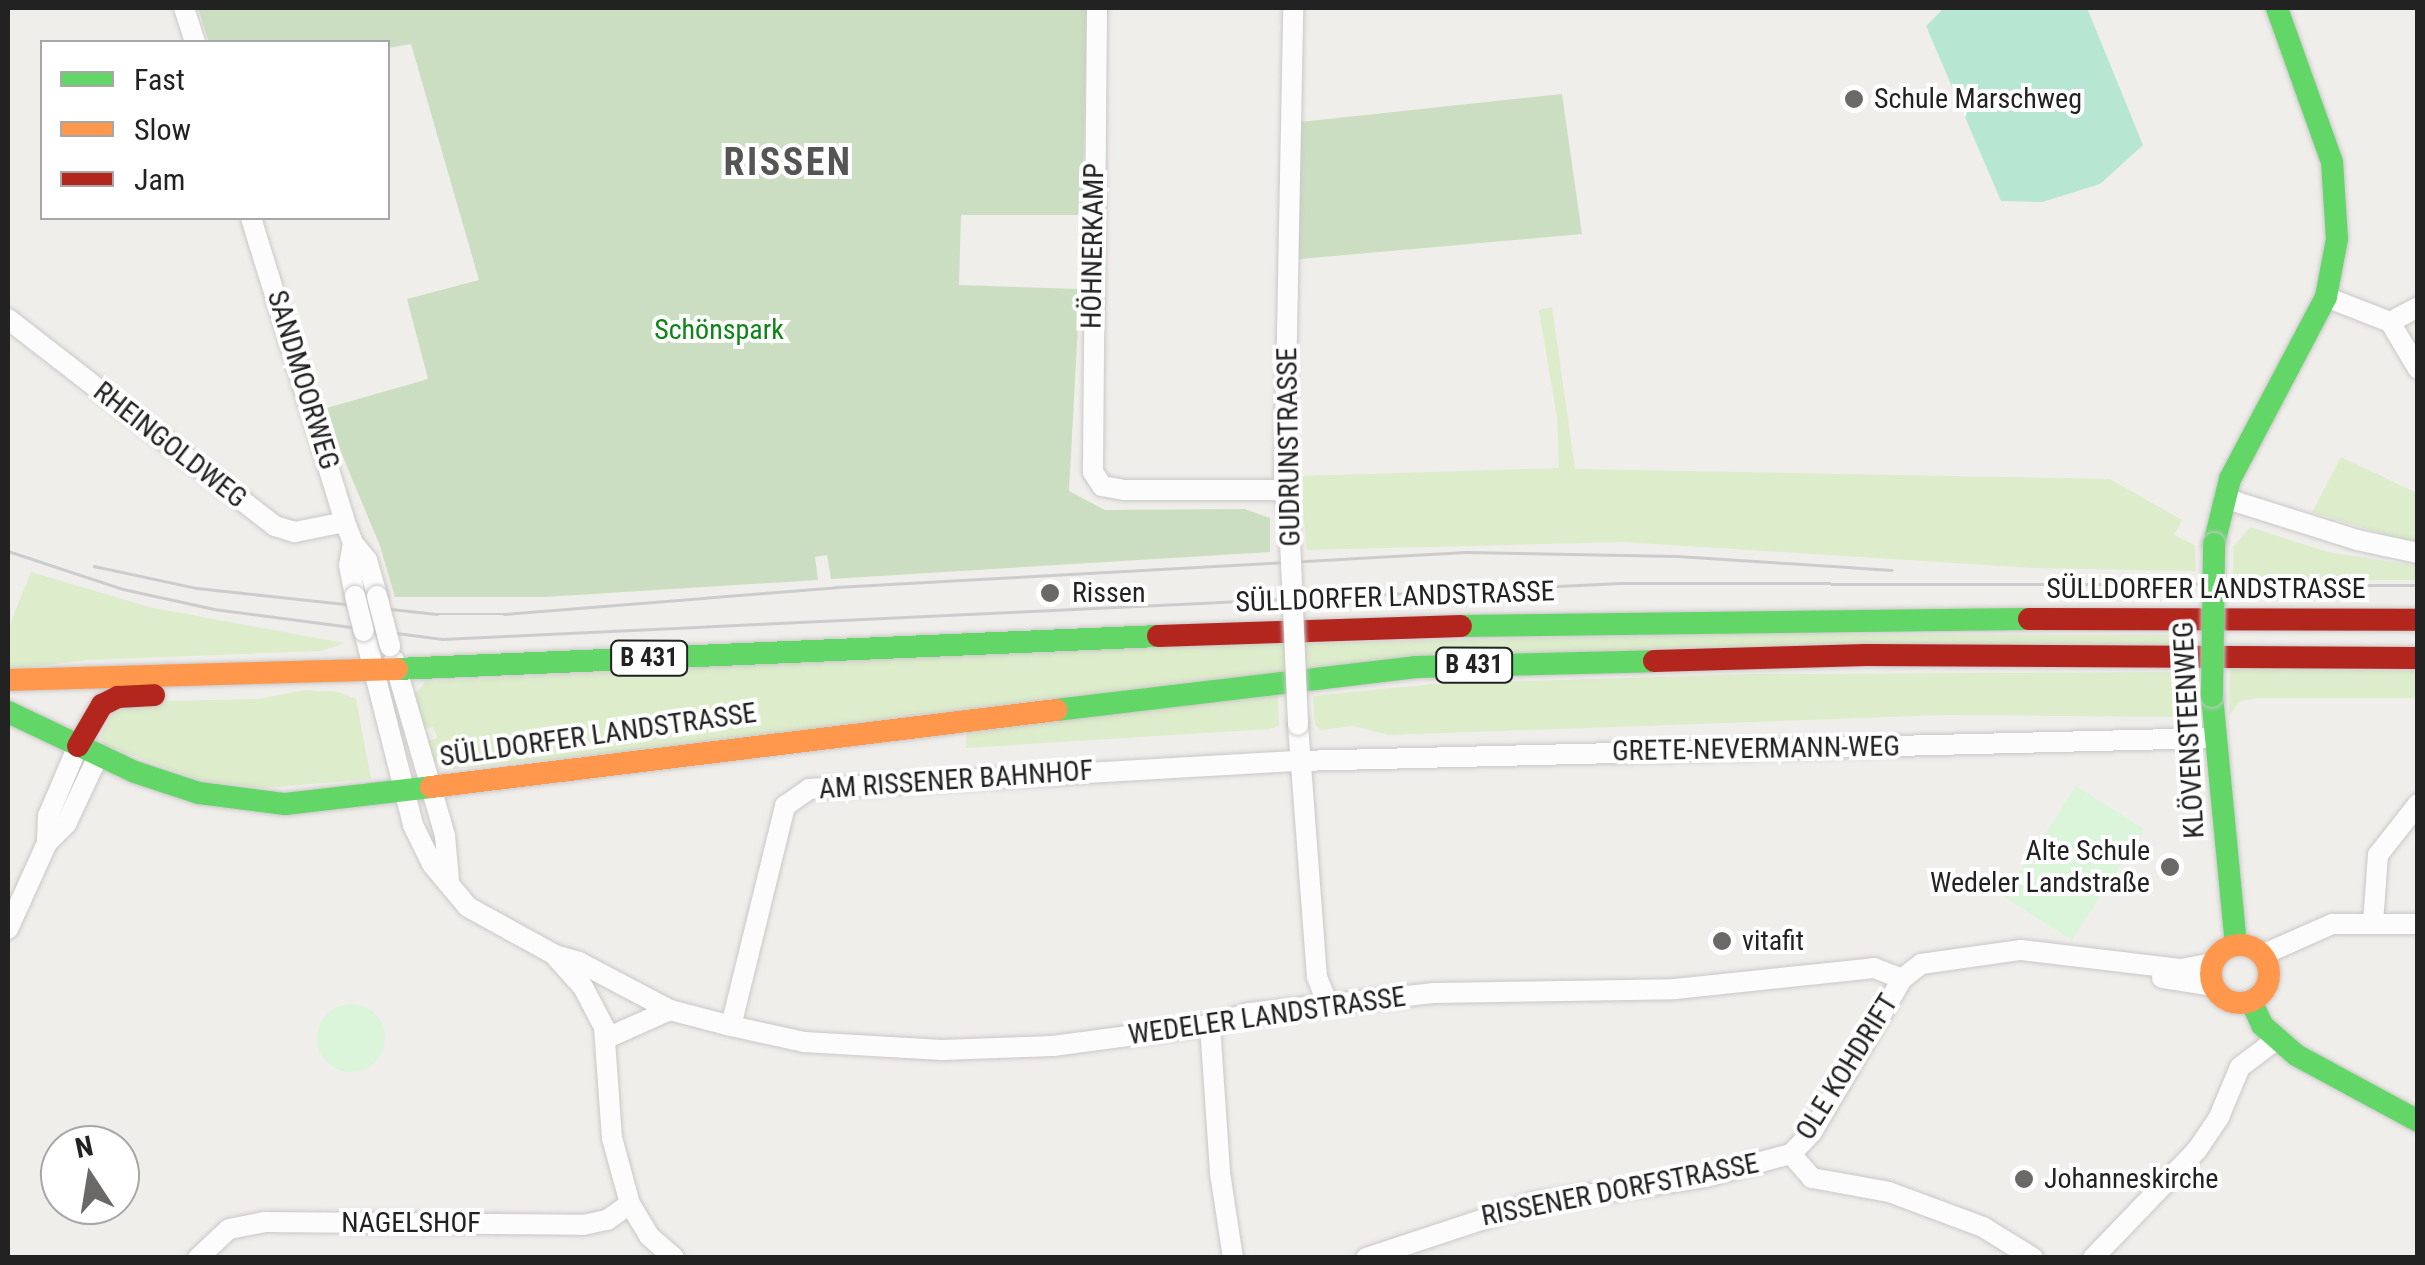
<!DOCTYPE html>
<html>
<head>
<meta charset="utf-8">
<style>
	body { margin:0 }
	#map { position:relative; width:2425px; height:1265px; overflow:hidden; background:#f0eeeb; font-family:"Roboto Condensed",sans-serif }
	div>[style] { position:absolute }
	[style*='--x'] { left:calc(var(--x)*1px); top:calc(var(--y)*1px); width:calc(var(--w)*1px); rotate:calc(var(--a)*1deg) }
	.grass>* { inset:0; background:#ddeccb }
	.forest>* { inset:0; background:#cbdec1 }
	.park>* { inset:0; background:#daf5da }
	.round { border-radius:50% }
	.pitch>* { inset:0; background:#b7e6d2 }
	.roads { filter:drop-shadow(0 0 2px #c9c8c7) drop-shadow(0 0 2px #c9c8c7) }
	.street>* { height:20px; margin:-10px; padding:0 10px; transform-origin:10px; border-radius:10px; background:#fdfcfc }
	.fast>* { height:22px; margin:-11px; padding:0 11px; transform-origin:11px; border-radius:11px; background:#63d668 }
	.slow>* { height:22px; margin:-11px; padding:0 11px; transform-origin:11px; border-radius:11px; background:#ff974d }
	.slow>.ring { margin:-11px; padding:0; box-sizing:content-box; background:none; border:22px solid #ff974d; border-radius:50% }
	.jam>* { height:22px; margin:-11px; padding:0 11px; transform-origin:11px; border-radius:11px; background:#b3261e }
	.tram>* { height:2.5px; margin:-1.25px; padding:0 1.25px; transform-origin:1.25px; border-radius:1.25px; background:#ccc }
	.bridges { filter:drop-shadow(0 0 2px #c9c8c7) drop-shadow(0 0 2px #c9c8c7) }
	.street-bridge>* { height:20px; margin:-10px; padding:0 10px; transform-origin:10px; border-radius:10px; background:#fdfcfc }
	.fast-bridge>* { height:22px; margin:-11px; padding:0 11px; transform-origin:11px; border-radius:11px; background:#63d668 }
	.dots>* { width:28px; height:28px; translate:-50% -50%; box-sizing:border-box; border:5px solid #fff; border-radius:50% }
	span { translate:-50% -50%; white-space:nowrap; text-align:center; line-height:1.15; -webkit-text-stroke:8px #fff; paint-order:stroke }
	.shield-label span { padding:2px 8px; background:#fff; border:2px solid; border-radius:8px; -webkit-text-stroke-width:0 }
	.shield-label { font-size:25px; color:#222; font-weight:700 }
	.poi-label { font-size:28px; color:#222 }
	.left { translate:0 -50%; text-align:left }
	.right { translate:-100% -50%; text-align:right }
	.street-label { font-size:28px; color:#222 }
	.park-label { font-size:28px; color:#0c8416 }
	.district-label { font-size:38px; color:#555; font-weight:700; letter-spacing:2.5px }
	.frame { position:absolute; inset:0; border:10px solid #222; pointer-events:none }
	.legend { position:absolute; left:40px; top:40px; width:350px; height:180px; box-sizing:border-box; background:#fff; border:2px solid #a7a7a7; margin:0; padding:12px 18px; list-style:none; font-size:30px; color:#222 }
	.legend li { display:flex; align-items:center; gap:20px; height:50px }
	.legend b { width:50px; border:2px solid #a7a7a7 }
	.north { position:absolute; left:40px; top:1125px; width:100px; height:100px; box-sizing:border-box; background:#fff; border:2px solid #a7a7a7; border-radius:50%; rotate:348deg; font-size:28px; font-weight:700; line-height:40px; text-align:center; color:#222 }
	.north::after { content:''; display:block; margin:auto; width:35px; height:45px; background:#6a6968; clip-path:polygon(50% 0,100% 100%,50% 72%,0 100%) }
</style>
</head>
<body>
<div id="map">
	<div class="grass">
		<div style="clip-path:polygon(1552px 307px,1575px 469px,2110px 479px,2182px 520px,2174px 535px,2195px 545px,2196px 571px,2033px 568px,1623px 542px,1307px 550px,1300px 476px,1559px 468px,1557px 418px,1539px 310px)"></div>
		<div style="clip-path:polygon(2341px 457px,2417px 493px,2417px 544px,2312px 512px)"></div>
		<div style="clip-path:polygon(2250px 527px,2328px 552px,2417px 566px,2417px 580px,2233px 580px,2233px 547px)"></div>
		<div style="clip-path:polygon(31px 572px,153px 608px,345px 643px,321px 651px,87px 660px,8px 670px,8px 629px)"></div>
		<div style="clip-path:polygon(1750px 634px,2196px 635px,2196px 646px,1654px 649px,445px 770px,434px 761px,428px 741px,437px 738px,433px 727px,424px 729px,414px 696px,425px 682px,1061px 648px)"></div>
		<div style="clip-path:polygon(2230px 668px,2417px 671px,2417px 698px,2257px 698px,2240px 701px,2229px 716px)"></div>
		<div style="clip-path:polygon(2196px 672px,2195px 701px,2180px 717px,1945px 715px,1389px 735px,1353px 726px,1321px 730px,1315px 725px,1313px 696px,1433px 684px,1752px 674px)"></div>
		<div style="clip-path:polygon(304px 690px,338px 692px,356px 699px,371px 779px,262px 788px,199px 780px,104px 745px,100px 737px,119px 702px,259px 699px)"></div>
		<div style="clip-path:polygon(1278px 694px,1279px 726px,1269px 729px,966px 748px,966px 732px)"></div>
	</div>
	<div class="forest">
		<div style="clip-path:polygon(198px 8px,1087px 8px,1082px 215px,961px 215px,959px 285px,1080px 289px,1069px 491px,1105px 510px,1245px 509px,1270px 518px,1270px 552px,831px 579px,827px 555px,815px 557px,818px 580px,545px 597px,395px 597px,380px 546px,323px 409px,428px 379px,407px 299px,479px 280px,411px 44px,388px 48px,388px 42px,209px 42px)"></div>
		<div style="clip-path:polygon(1562px 94px,1582px 234px,1289px 260px,1291px 123px)"></div>
	</div>
	<div class="park">
		<div style="clip-path:polygon(2076px 786px,2144px 829px,2072px 940px,2004px 897px)"></div>
		<div class="round" style="left:317px;top:1004px;width:68px;height:68px"></div>
	</div>
	<div class="pitch">
		<div style="clip-path:polygon(1944px 8px,2087px 8px,2143px 145px,2100px 184px,2042px 202px,2001px 201px,1926px 26px)"></div>
	</div>
	<div class="roads">
		<div class="street">
			<div style="--x:184;--y:8;--w:36;--a:72"></div>
			<div style="--x:1097;--y:8;--w:464;--a:90.5"></div>
			<div style="--x:1093;--y:472;--w:17;--a:57"></div>
			<div style="--x:1102;--y:486;--w:22;--a:10"></div>
			<div style="--x:1124;--y:490;--w:160;--a:0"></div>
			<div style="--x:251;--y:218;--w:318;--a:72.8"></div>
			<div style="--x:345;--y:522;--w:22;--a:69"></div>
			<div style="--x:353;--y:543;--w:22;--a:51"></div>
			<div style="--x:367;--y:560;--w:37;--a:74"></div>
			<div style="--x:2326;--y:297;--w:69;--a:21.3"></div>
			<div style="--x:2390;--y:322;--w:55;--a:59.2"></div>
			<div style="--x:8;--y:319;--w:338;--a:37.8"></div>
			<div style="--x:275;--y:526;--w:21;--a:17"></div>
			<div style="--x:295;--y:532;--w:51;--a:-11.3"></div>
			<div style="--x:2390;--y:322;--w:32;--a:-28"></div>
			<div style="--x:2224;--y:498;--w:139;--a:17.5"></div>
			<div style="--x:2357;--y:540;--w:62;--a:12"></div>
			<div style="--x:1289;--y:517;--w:27;--a:-100"></div>
			<div style="--x:1284;--y:490;--w:482;--a:-88.9"></div>
			<div style="--x:353;--y:543;--w:22;--a:100"></div>
			<div style="--x:349;--y:565;--w:32;--a:79"></div>
			<div style="--x:364;--y:631;--w:200;--a:75.8"></div>
			<div style="--x:413;--y:825;--w:43;--a:64"></div>
			<div style="--x:432;--y:864;--w:56;--a:50.1"></div>
			<div style="--x:468;--y:907;--w:99;--a:28.9"></div>
			<div style="--x:555;--y:955;--w:25;--a:16"></div>
			<div style="--x:579;--y:962;--w:103;--a:27.8"></div>
			<div style="--x:670;--y:1010;--w:63;--a:14.7"></div>
			<div style="--x:731;--y:1026;--w:75;--a:12.4"></div>
			<div style="--x:804;--y:1042;--w:138;--a:3.3"></div>
			<div style="--x:942;--y:1050;--w:111;--a:-2.1"></div>
			<div style="--x:1053;--y:1046;--w:158;--a:-7.6"></div>
			<div style="--x:1210;--y:1025;--w:42;--a:-16.7"></div>
			<div style="--x:1250;--y:1013;--w:184;--a:-6.2"></div>
			<div style="--x:1433;--y:993;--w:242;--a:-0.9"></div>
			<div style="--x:1675;--y:989;--w:200;--a:-6"></div>
			<div style="--x:1874;--y:968;--w:30;--a:21"></div>
			<div style="--x:394;--y:660;--w:183;--a:73.8"></div>
			<div style="--x:445;--y:836;--w:44;--a:84.8"></div>
			<div style="--x:1298;--y:725;--w:253;--a:85.7"></div>
			<div style="--x:1317;--y:977;--w:29;--a:68"></div>
			<div style="--x:47;--y:843;--w:27;--a:-88"></div>
			<div style="--x:48;--y:816;--w:76;--a:-66.8"></div>
			<div style="--x:2373;--y:923;--w:68;--a:-85.8"></div>
			<div style="--x:2378;--y:855;--w:65;--a:-51.9"></div>
			<div style="--x:8;--y:929;--w:94;--a:-65.6"></div>
			<div style="--x:47;--y:843;--w:27;--a:-45"></div>
			<div style="--x:66;--y:824;--w:75;--a:-64.8"></div>
			<div style="--x:2262;--y:955;--w:77;--a:-23.9"></div>
			<div style="--x:2332;--y:924;--w:86;--a:0"></div>
			<div style="--x:556;--y:957;--w:40;--a:48"></div>
			<div style="--x:583;--y:987;--w:45;--a:62.3"></div>
			<div style="--x:604;--y:1027;--w:111;--a:85.9"></div>
			<div style="--x:612;--y:1138;--w:68;--a:74.7"></div>
			<div style="--x:630;--y:1204;--w:37;--a:59"></div>
			<div style="--x:649;--y:1236;--w:33;--a:41"></div>
			<div style="--x:2162;--y:978;--w:52;--a:8.9"></div>
			<div style="--x:1210;--y:1025;--w:148;--a:86.1"></div>
			<div style="--x:1220;--y:1173;--w:86;--a:81.3"></div>
			<div style="--x:731;--y:1026;--w:227;--a:-76.2"></div>
			<div style="--x:785;--y:806;--w:29;--a:-35"></div>
			<div style="--x:809;--y:789;--w:490;--a:-3.3"></div>
			<div style="--x:1298;--y:761;--w:916;--a:-1.44"></div>
			<div style="--x:607;--y:1038;--w:69;--a:-24"></div>
			<div style="--x:1791;--y:1154;--w:30;--a:-46"></div>
			<div style="--x:1812;--y:1132;--w:178;--a:-59.5"></div>
			<div style="--x:1902;--y:979;--w:24;--a:-38"></div>
			<div style="--x:1921;--y:964;--w:101;--a:-8"></div>
			<div style="--x:2021;--y:950;--w:160;--a:6.8"></div>
			<div style="--x:2180;--y:969;--w:34;--a:-10"></div>
			<div style="--x:1791;--y:1154;--w:32;--a:49"></div>
			<div style="--x:1812;--y:1178;--w:78;--a:10.3"></div>
			<div style="--x:1889;--y:1192;--w:100;--a:20.4"></div>
			<div style="--x:1983;--y:1227;--w:59;--a:31.8"></div>
			<div style="--x:198;--y:1258;--w:42;--a:-43.1"></div>
			<div style="--x:229;--y:1229;--w:36;--a:-11"></div>
			<div style="--x:264;--y:1222;--w:319;--a:0.5"></div>
			<div style="--x:583;--y:1225;--w:25;--a:-12"></div>
			<div style="--x:607;--y:1220;--w:28;--a:-35"></div>
			<div style="--x:1366;--y:1258;--w:175;--a:-18.3"></div>
			<div style="--x:1532;--y:1203;--w:175;--a:-8.5"></div>
			<div style="--x:1705;--y:1177;--w:89;--a:-15"></div>
			<div style="--x:2093;--y:1258;--w:150;--a:-46.1"></div>
			<div style="--x:2197;--y:1150;--w:40;--a:-56"></div>
			<div style="--x:2219;--y:1117;--w:54;--a:-67.2"></div>
			<div style="--x:2240;--y:1067;--w:45;--a:-36.9"></div>
		</div>
		<div class="fast">
			<div style="--x:2214;--y:544;--w:67;--a:-76.2"></div>
			<div style="--x:2230;--y:479;--w:206;--a:-62.2"></div>
			<div style="--x:2326;--y:297;--w:59;--a:-79.3"></div>
			<div style="--x:2337;--y:239;--w:77;--a:-93.7"></div>
			<div style="--x:2332;--y:162;--w:164;--a:-109.7"></div>
			<div style="--x:1461;--y:626;--w:568;--a:-0.71"></div>
			<div style="--x:397;--y:669;--w:762;--a:-2.48"></div>
			<div style="--x:2212;--y:696;--w:250;--a:84.5"></div>
			<div style="--x:1056;--y:710;--w:363;--a:-6.8"></div>
			<div style="--x:1416;--y:667;--w:238;--a:-1.4"></div>
			<div style="--x:8;--y:712;--w:140;--a:25.3"></div>
			<div style="--x:135;--y:772;--w:67;--a:18.2"></div>
			<div style="--x:199;--y:793;--w:87;--a:7.3"></div>
			<div style="--x:285;--y:804;--w:147;--a:-6.6"></div>
			<div style="--x:2251;--y:1001;--w:26;--a:65"></div>
			<div style="--x:2262;--y:1025;--w:45;--a:41.4"></div>
			<div style="--x:2296;--y:1055;--w:139;--a:28.4"></div>
		</div>
		<div class="slow">
			<div style="--x:8;--y:680;--w:389;--a:-1.6"></div>
			<div style="--x:431;--y:787;--w:630;--a:-7.02"></div>
			<div class="ring" style="left:2211px;top:945px;width:36px;height:36px"></div>
		</div>
		<div class="jam">
			<div style="--x:2029;--y:619;--w:389;--a:0.1"></div>
			<div style="--x:1158;--y:636;--w:303;--a:-1.9"></div>
			<div style="--x:1654;--y:661;--w:212;--a:-1.6"></div>
			<div style="--x:1866;--y:655;--w:552;--a:0.31"></div>
			<div style="--x:78;--y:746;--w:48;--a:-59.7"></div>
			<div style="--x:102;--y:705;--w:18;--a:-27"></div>
			<div style="--x:118;--y:697;--w:36;--a:-3"></div>
		</div>
	</div>
	<div class="tram">
		<div style="--x:8;--y:551;--w:121;--a:18.3"></div>
		<div style="--x:123;--y:589;--w:93;--a:12.4"></div>
		<div style="--x:214;--y:609;--w:230;--a:7.5"></div>
		<div style="--x:442;--y:639;--w:1180;--a:-2.72"></div>
		<div style="--x:1621;--y:583;--w:797;--a:0.14"></div>
		<div style="--x:94;--y:566;--w:105;--a:12.1"></div>
		<div style="--x:197;--y:588;--w:241;--a:6.2"></div>
		<div style="--x:437;--y:614;--w:67;--a:0"></div>
		<div style="--x:504;--y:614;--w:333;--a:-4.6"></div>
		<div style="--x:836;--y:587;--w:631;--a:-3.18"></div>
		<div style="--x:1466;--y:552;--w:211;--a:1.1"></div>
		<div style="--x:1677;--y:556;--w:215;--a:3.7"></div>
	</div>
	<div class="bridges">
		<div class="street-bridge">
			<div style="--x:1289;--y:517;--w:208;--a:87.5"></div>
			<div style="--x:355;--y:596;--w:36;--a:76"></div>
			<div style="--x:377;--y:596;--w:52;--a:75.4"></div>
		</div>
		<div class="fast-bridge">
			<div style="--x:2212;--y:696;--w:152;--a:-89.2"></div>
		</div>
	</div>
	<div class="dots">
		<div style="left:1854px;top:99px;background:#6a6968"></div>
		<div style="left:1050px;top:593px;background:#6a6968"></div>
		<div style="left:2170px;top:867px;background:#6a6968"></div>
		<div style="left:1722px;top:941px;background:#6a6968"></div>
		<div style="left:2024px;top:1179px;background:#6a6968"></div>
	</div>
	<div class="shield-label">
		<span style="left:649px;top:658px">B 431</span>
		<span style="left:1474px;top:665px">B 431</span>
	</div>
	<div class="poi-label">
		<span class="left" style="left:1874px;top:99px">Schule Marschweg</span>
		<span class="left" style="left:1072px;top:593px">Rissen</span>
		<span class="right" style="left:2150px;top:867px">Alte Schule<br>Wedeler Landstraße</span>
		<span class="left" style="left:1742px;top:941px">vitafit</span>
		<span class="left" style="left:2044px;top:1179px">Johanneskirche</span>
	</div>
	<div class="street-label">
		<span style="left:1093px;top:246px;rotate:-89deg">HÖHNERKAMP</span>
		<span style="left:303px;top:380px;rotate:73deg">SANDMOORWEG</span>
		<span style="left:170px;top:445px;rotate:38deg">RHEINGOLDWEG</span>
		<span style="left:1289px;top:447px;rotate:-91deg">GUDRUNSTRASSE</span>
		<span style="left:2206px;top:589px">SÜLLDORFER LANDSTRASSE</span>
		<span style="left:1395px;top:597px;rotate:-2deg">SÜLLDORFER LANDSTRASSE</span>
		<span style="left:2189px;top:730px;rotate:-93deg">KLÖVENSTEENWEG</span>
		<span style="left:598px;top:735px;rotate:-8deg">SÜLLDORFER LANDSTRASSE</span>
		<span style="left:1756px;top:749px;rotate:-1deg">GRETE-NEVERMANN-WEG</span>
		<span style="left:956px;top:780px;rotate:-4deg">AM RISSENER BAHNHOF</span>
		<span style="left:1267px;top:1016px;rotate:-8deg">WEDELER LANDSTRASSE</span>
		<span style="left:1847px;top:1067px;rotate:-58deg">OLE KOHDRIFT</span>
		<span style="left:1620px;top:1190px;rotate:-11deg">RISSENER DORFSTRASSE</span>
		<span style="left:411px;top:1223px">NAGELSHOF</span>
	</div>
	<div class="park-label">
		<span style="left:719px;top:330px">Schönspark</span>
	</div>
	<div class="district-label">
		<span style="left:788px;top:163px">RISSEN</span>
	</div>
	<div class="frame"></div>
	<ul class="legend">
	<li><b style="height:12px;background:#63d668"></b>Fast</li>
	<li><b style="height:12px;background:#ff974d"></b>Slow</li>
	<li><b style="height:12px;background:#b3261e"></b>Jam</li>
	</ul>
	<div class="north">N</div>
</div>
</body>
</html>
